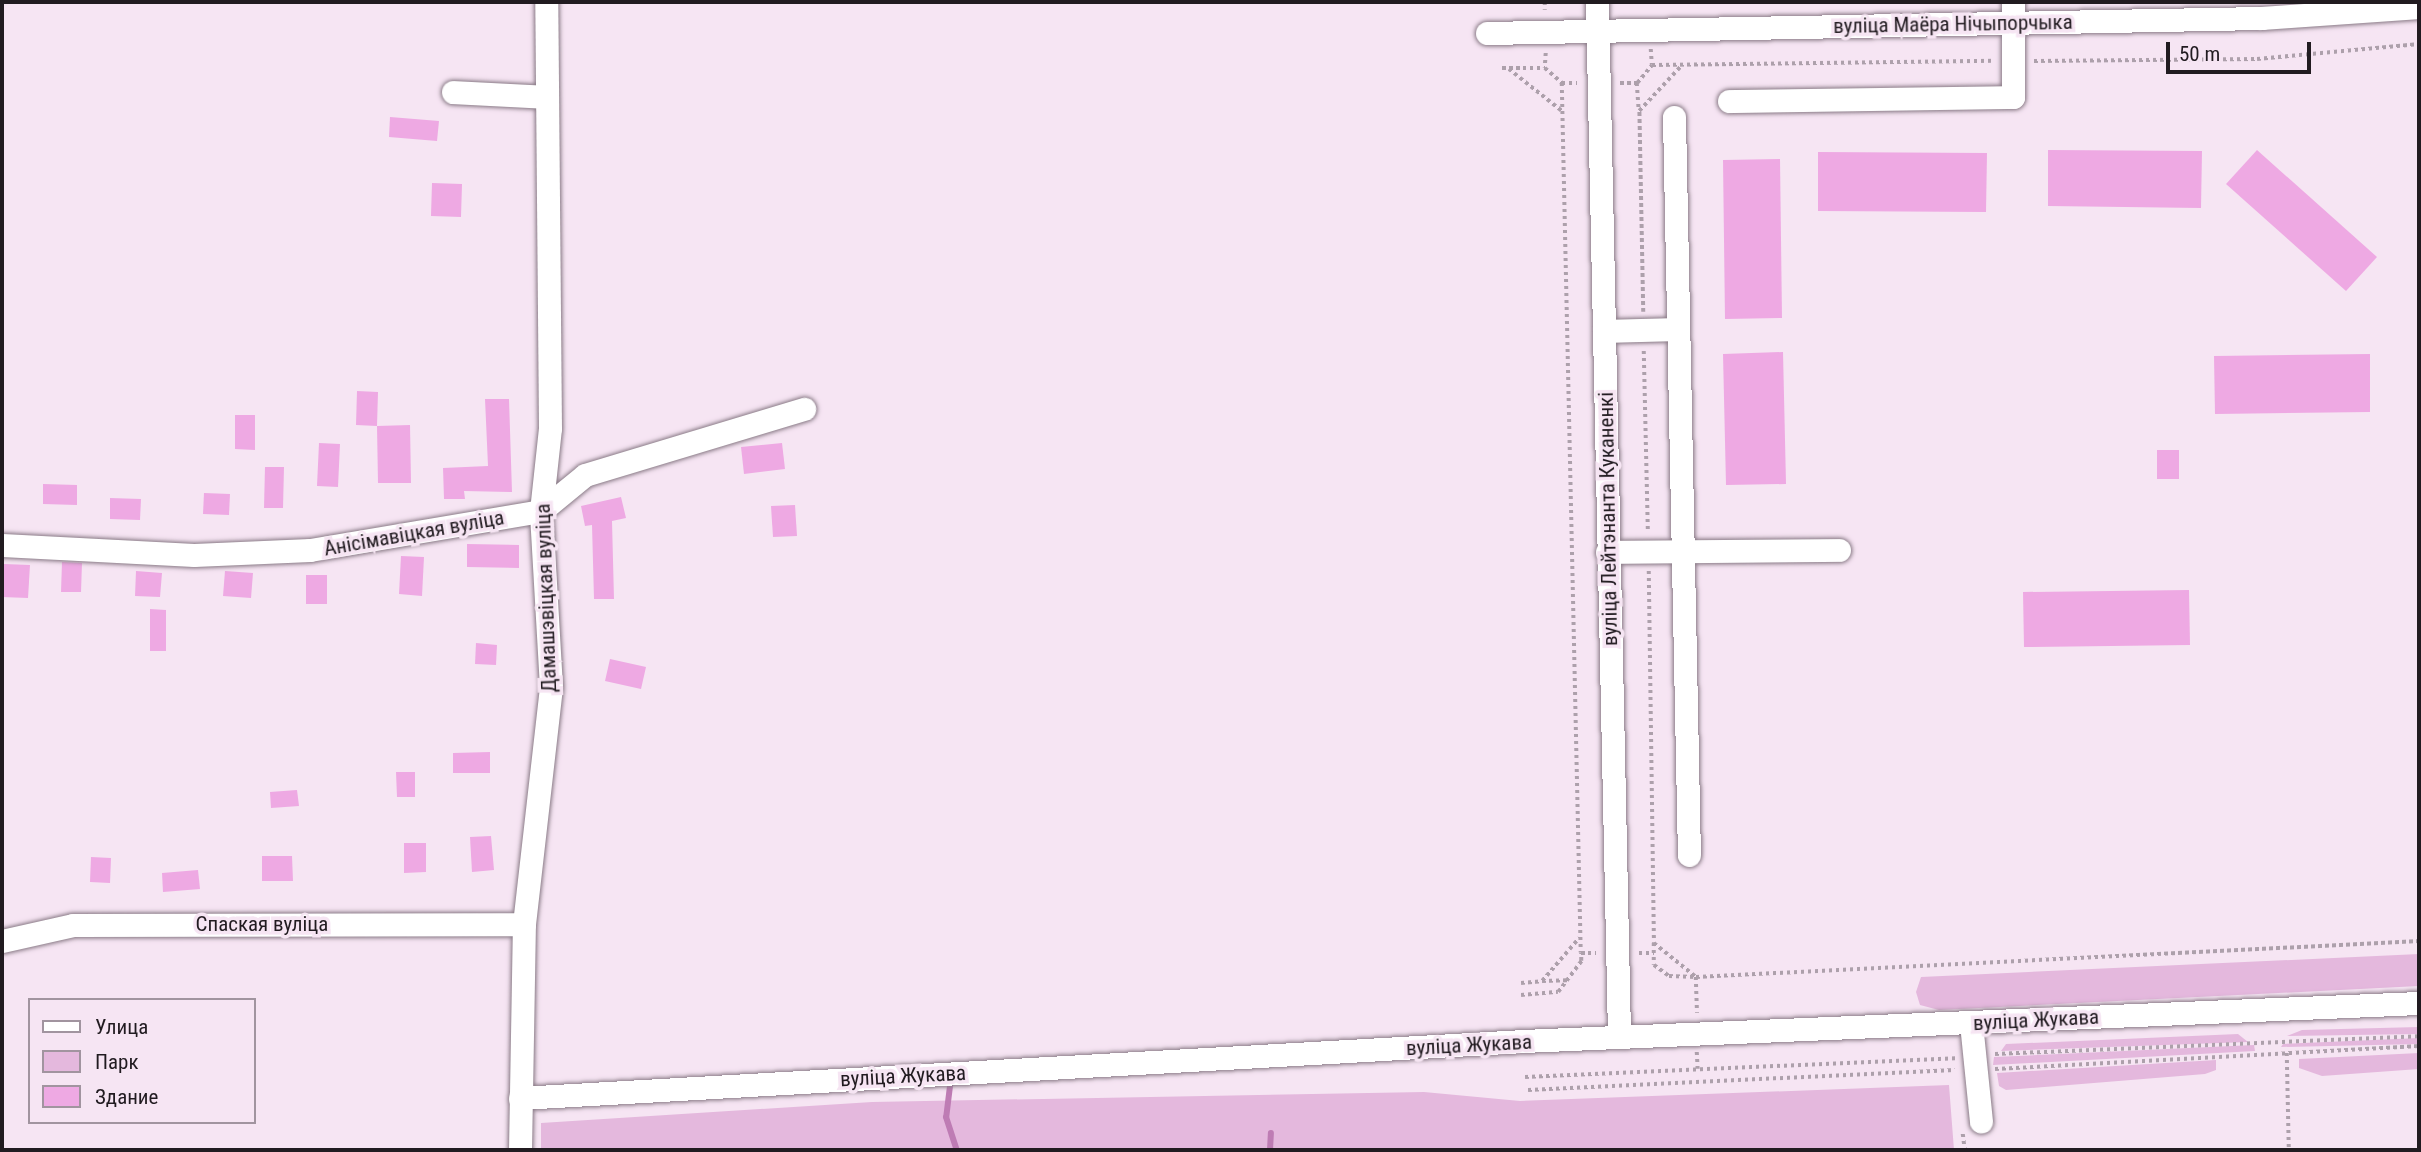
<!DOCTYPE html>
<html>
<head>
<meta charset="utf-8">
<style>
	body { margin:0 }
	#map { position:relative; width:2421px; height:1152px; overflow:hidden; background:#f6e5f3; font-family:"Roboto Condensed",sans-serif }
	div>[style] { position:absolute }
	[style*='--x'] { left:calc(var(--x)*1px); top:calc(var(--y)*1px); width:calc(var(--w)*1px); rotate:calc(var(--a)*1deg) }
	.green>* { inset:0; background:#e4b8dd }
	.stream>* { height:6px; margin:-3px; padding:0 3px; transform-origin:3px; border-radius:3px; background:#be7cb4 }
	.building>* { inset:0; background:#eea9e3 }
	.path>* { height:3.5px; margin-top:-1.75px; transform-origin:0; background:repeating-linear-gradient(90deg,#ada0ab 0 3.5px,transparent 0 7px) }
	.roads { filter:drop-shadow(0 0 2px #8a7b87) drop-shadow(0 0 2px #8a7b87) }
	.minor>* { height:23px; margin:-11.5px; padding:0 11.5px; transform-origin:11.5px; border-radius:11.5px; background:#fff }
	span { translate:-50% -50%; white-space:nowrap; text-align:center; line-height:1.15; -webkit-text-stroke:7px #f6e5f3; paint-order:stroke }
	.street-label { font-size:21px; color:#211b20 }
	.frame { position:absolute; inset:0; border:4px solid #211b20; pointer-events:none }
	.legend { position:absolute; left:28px; top:998px; width:228px; height:126px; box-sizing:border-box; background:#f6e5f3; border:2px solid #a1949f; margin:0; padding:9px 12px; list-style:none; font-size:21px; color:#211b20 }
	.legend li { display:flex; align-items:center; gap:14px; height:35px }
	.legend b { width:35px; border:2px solid #a1949f }
	.scale { position:absolute; left:2166px; top:42px; width:145px; height:32px; box-sizing:border-box; border:4px solid #211b20; border-top:0; padding-left:9px; font-size:21px; line-height:24px; white-space:nowrap; color:#211b20; -webkit-text-stroke:5px #f6e5f3; paint-order:stroke }
</style>
</head>
<body>
<div id="map">
	<div class="green">
		<div style="clip-path:polygon(2419px 954px,2419px 986px,1939px 1010px,1920px 1005px,1916px 992px,1921px 977px)"></div>
		<div style="clip-path:polygon(2419px 1027px,2419px 1034px,2287px 1036px,2302px 1030px)"></div>
		<div style="clip-path:polygon(2238px 1034px,2248px 1042px,2001px 1051px,2006px 1044px)"></div>
		<div style="clip-path:polygon(2419px 1038px,2419px 1044px,2281px 1047px,2283px 1044px)"></div>
		<div style="clip-path:polygon(2254px 1045px,2255px 1051px,1993px 1065px,1994px 1057px)"></div>
		<div style="clip-path:polygon(2419px 1053px,2419px 1069px,2322px 1076px,2299px 1068px,2299px 1059px)"></div>
		<div style="clip-path:polygon(2216px 1060px,2216px 1070px,2205px 1074px,2006px 1090px,1999px 1086px,1997px 1073px)"></div>
		<div style="clip-path:polygon(1949px 1085px,1954px 1150px,541px 1150px,541px 1123px,872px 1102px,1424px 1092px,1520px 1101px)"></div>
	</div>
	<div class="stream">
		<div style="--x:950;--y:1086;--w:31;--a:97"></div>
		<div style="--x:946;--y:1117;--w:35;--a:72"></div>
		<div style="--x:1270;--y:1150;--w:17;--a:-87"></div>
	</div>
	<div class="building">
		<div style="clip-path:polygon(390px 117px,439px 121px,437px 141px,389px 137px)"></div>
		<div style="clip-path:polygon(2048px 150px,2202px 151px,2201px 208px,2048px 206px)"></div>
		<div style="clip-path:polygon(2257px 150px,2377px 257px,2346px 291px,2226px 184px)"></div>
		<div style="clip-path:polygon(1818px 152px,1987px 153px,1986px 212px,1818px 211px)"></div>
		<div style="clip-path:polygon(1780px 159px,1782px 318px,1725px 319px,1723px 160px)"></div>
		<div style="clip-path:polygon(432px 183px,462px 184px,461px 217px,431px 216px)"></div>
		<div style="clip-path:polygon(1783px 352px,1786px 484px,1726px 485px,1723px 354px)"></div>
		<div style="clip-path:polygon(2370px 354px,2370px 412px,2215px 414px,2214px 356px)"></div>
		<div style="clip-path:polygon(357px 391px,378px 392px,377px 426px,356px 425px)"></div>
		<div style="clip-path:polygon(485px 399px,509px 399px,512px 492px,464px 491px,465px 499px,444px 499px,443px 468px,488px 466px)"></div>
		<div style="clip-path:polygon(235px 415px,255px 415px,255px 450px,235px 449px)"></div>
		<div style="clip-path:polygon(410px 425px,411px 483px,378px 483px,377px 426px)"></div>
		<div style="clip-path:polygon(319px 443px,340px 444px,338px 487px,317px 486px)"></div>
		<div style="clip-path:polygon(782px 443px,785px 469px,744px 474px,741px 447px)"></div>
		<div style="clip-path:polygon(2157px 450px,2179px 450px,2179px 479px,2157px 479px)"></div>
		<div style="clip-path:polygon(265px 467px,284px 467px,283px 508px,264px 508px)"></div>
		<div style="clip-path:polygon(43px 484px,77px 485px,77px 505px,43px 504px)"></div>
		<div style="clip-path:polygon(204px 493px,230px 494px,229px 515px,203px 514px)"></div>
		<div style="clip-path:polygon(621px 497px,626px 518px,612px 521px,614px 599px,594px 599px,592px 525px,585px 526px,581px 506px)"></div>
		<div style="clip-path:polygon(110px 498px,141px 499px,140px 520px,110px 519px)"></div>
		<div style="clip-path:polygon(795px 505px,797px 536px,773px 537px,771px 506px)"></div>
		<div style="clip-path:polygon(467px 544px,519px 545px,519px 568px,467px 567px)"></div>
		<div style="clip-path:polygon(401px 556px,424px 557px,422px 596px,399px 594px)"></div>
		<div style="clip-path:polygon(62px 562px,82px 563px,81px 592px,61px 592px)"></div>
		<div style="clip-path:polygon(4px 564px,30px 565px,28px 598px,2px 597px)"></div>
		<div style="clip-path:polygon(136px 571px,162px 573px,160px 597px,135px 596px)"></div>
		<div style="clip-path:polygon(225px 571px,253px 573px,251px 598px,223px 596px)"></div>
		<div style="clip-path:polygon(306px 575px,327px 575px,327px 604px,306px 604px)"></div>
		<div style="clip-path:polygon(2189px 590px,2190px 645px,2024px 647px,2023px 592px)"></div>
		<div style="clip-path:polygon(150px 609px,166px 610px,166px 651px,150px 651px)"></div>
		<div style="clip-path:polygon(476px 643px,497px 645px,496px 665px,475px 664px)"></div>
		<div style="clip-path:polygon(610px 659px,646px 667px,641px 689px,605px 681px)"></div>
		<div style="clip-path:polygon(490px 752px,490px 773px,453px 773px,453px 753px)"></div>
		<div style="clip-path:polygon(396px 772px,415px 772px,415px 797px,397px 797px)"></div>
		<div style="clip-path:polygon(297px 790px,299px 806px,271px 808px,270px 792px)"></div>
		<div style="clip-path:polygon(491px 836px,494px 870px,472px 872px,470px 837px)"></div>
		<div style="clip-path:polygon(404px 843px,426px 843px,426px 872px,404px 873px)"></div>
		<div style="clip-path:polygon(262px 856px,292px 856px,293px 881px,262px 881px)"></div>
		<div style="clip-path:polygon(91px 857px,111px 858px,110px 883px,90px 882px)"></div>
		<div style="clip-path:polygon(198px 870px,200px 889px,163px 892px,162px 873px)"></div>
	</div>
	<div class="path">
		<div style="--x:1545;--y:2;--w:8;--a:90"></div>
		<div style="--x:1651;--y:49;--w:16;--a:86"></div>
		<div style="--x:1546;--y:53;--w:15;--a:94"></div>
		<div style="--x:1545;--y:68;--w:23;--a:41"></div>
		<div style="--x:1562;--y:83;--w:870;--a:88.75"></div>
		<div style="--x:1581;--y:953;--w:15;--a:0"></div>
		<div style="--x:2034;--y:61;--w:223;--a:-0.5"></div>
		<div style="--x:2257;--y:59;--w:163;--a:-5.3"></div>
		<div style="--x:1502;--y:68;--w:43;--a:0"></div>
		<div style="--x:1509;--y:69;--w:68;--a:38.4"></div>
		<div style="--x:1562;--y:83;--w:15;--a:0"></div>
		<div style="--x:1620;--y:83;--w:17;--a:0"></div>
		<div style="--x:1637;--y:83;--w:23;--a:-50"></div>
		<div style="--x:1652;--y:65;--w:343;--a:-0.7"></div>
		<div style="--x:1637;--y:83;--w:28;--a:86"></div>
		<div style="--x:1643;--y:312;--w:201;--a:-91.1"></div>
		<div style="--x:1639;--y:111;--w:63;--a:-46.9"></div>
		<div style="--x:1644;--y:351;--w:181;--a:88.7"></div>
		<div style="--x:1649;--y:571;--w:372;--a:89.2"></div>
		<div style="--x:1654;--y:943;--w:54;--a:39"></div>
		<div style="--x:1696;--y:977;--w:724;--a:-2.85"></div>
		<div style="--x:1654;--y:943;--w:22;--a:90"></div>
		<div style="--x:1654;--y:965;--w:19;--a:36"></div>
		<div style="--x:1669;--y:976;--w:27;--a:2"></div>
		<div style="--x:1696;--y:977;--w:36;--a:88"></div>
		<div style="--x:1639;--y:953;--w:15;--a:0"></div>
		<div style="--x:1542;--y:981;--w:25;--a:-2"></div>
		<div style="--x:1521;--y:983;--w:21;--a:-5"></div>
		<div style="--x:1542;--y:981;--w:57;--a:-49.3"></div>
		<div style="--x:1521;--y:995;--w:37;--a:-5"></div>
		<div style="--x:1558;--y:992;--w:39;--a:-53"></div>
		<div style="--x:1581;--y:961;--w:8;--a:-90"></div>
		<div style="--x:1697;--y:1052;--w:17;--a:87"></div>
		<div style="--x:2287;--y:1053;--w:97;--a:88.8"></div>
		<div style="--x:1995;--y:1054;--w:424;--a:-2.4"></div>
		<div style="--x:1995;--y:1069;--w:425;--a:-3.1"></div>
		<div style="--x:1525;--y:1077;--w:431;--a:-2.5"></div>
		<div style="--x:1528;--y:1090;--w:427;--a:-2.7"></div>
		<div style="--x:1963;--y:1134;--w:16;--a:83"></div>
	</div>
	<div class="roads">
		<div class="minor">
			<div style="--x:1597;--y:2;--w:1035;--a:88.78"></div>
			<div style="--x:1487;--y:33;--w:775;--a:-1.11"></div>
			<div style="--x:2262;--y:18;--w:157;--a:-4"></div>
			<div style="--x:453;--y:92;--w:94;--a:3"></div>
			<div style="--x:1729;--y:101;--w:284;--a:-0.8"></div>
			<div style="--x:2013;--y:97;--w:95;--a:-90"></div>
			<div style="--x:1674;--y:117;--w:738;--a:88.84"></div>
			<div style="--x:1604;--y:331;--w:73;--a:-1.6"></div>
			<div style="--x:2;--y:545;--w:192;--a:3"></div>
			<div style="--x:194;--y:555;--w:116;--a:-2.5"></div>
			<div style="--x:310;--y:550;--w:234;--a:-9.6"></div>
			<div style="--x:541;--y:511;--w:57;--a:-39.3"></div>
			<div style="--x:585;--y:475;--w:229;--a:-16.8"></div>
			<div style="--x:1607;--y:552;--w:232;--a:-0.5"></div>
			<div style="--x:2;--y:941;--w:73;--a:-12.7"></div>
			<div style="--x:73;--y:925;--w:451;--a:-0.1"></div>
			<div style="--x:1971;--y:1023;--w:99;--a:84.2"></div>
			<div style="--x:520;--y:1098;--w:1005;--a:-3.25"></div>
			<div style="--x:1523;--y:1041;--w:897;--a:-2.43"></div>
			<div style="--x:520;--y:1150;--w:226;--a:-89"></div>
			<div style="--x:524;--y:924;--w:239;--a:-83.5"></div>
			<div style="--x:551;--y:687;--w:176;--a:-93.3"></div>
			<div style="--x:541;--y:511;--w:83;--a:-83.8"></div>
			<div style="--x:550;--y:428;--w:426;--a:-90.5"></div>
		</div>
	</div>
	<div class="street-label">
		<span style="left:1953px;top:24px;rotate:-1deg">вуліца Маёра Нічыпорчыка</span>
		<span style="left:1608px;top:519px;rotate:-91deg">вуліца Лейтэнанта Куканенкі</span>
		<span style="left:414px;top:533px;rotate:-10deg">Анісімавіцкая вуліца</span>
		<span style="left:546px;top:598px;rotate:-92deg">Дамашэвіцкая вуліца</span>
		<span style="left:262px;top:924px">Спаская вуліца</span>
		<span style="left:2036px;top:1020px;rotate:-3deg">вуліца Жукава</span>
		<span style="left:1469px;top:1045px;rotate:-3deg">вуліца Жукава</span>
		<span style="left:903px;top:1076px;rotate:-3deg">вуліца Жукава</span>
	</div>
	<div class="frame"></div>
	<ul class="legend">
	<li><b style="height:9px;background:#fff"></b>Улица</li>
	<li><b style="height:19px;background:#e4b8dd"></b>Парк</li>
	<li><b style="height:19px;background:#eea9e3"></b>Здание</li>
	</ul>
	<div class="scale">50 m</div>
</div>
</body>
</html>
